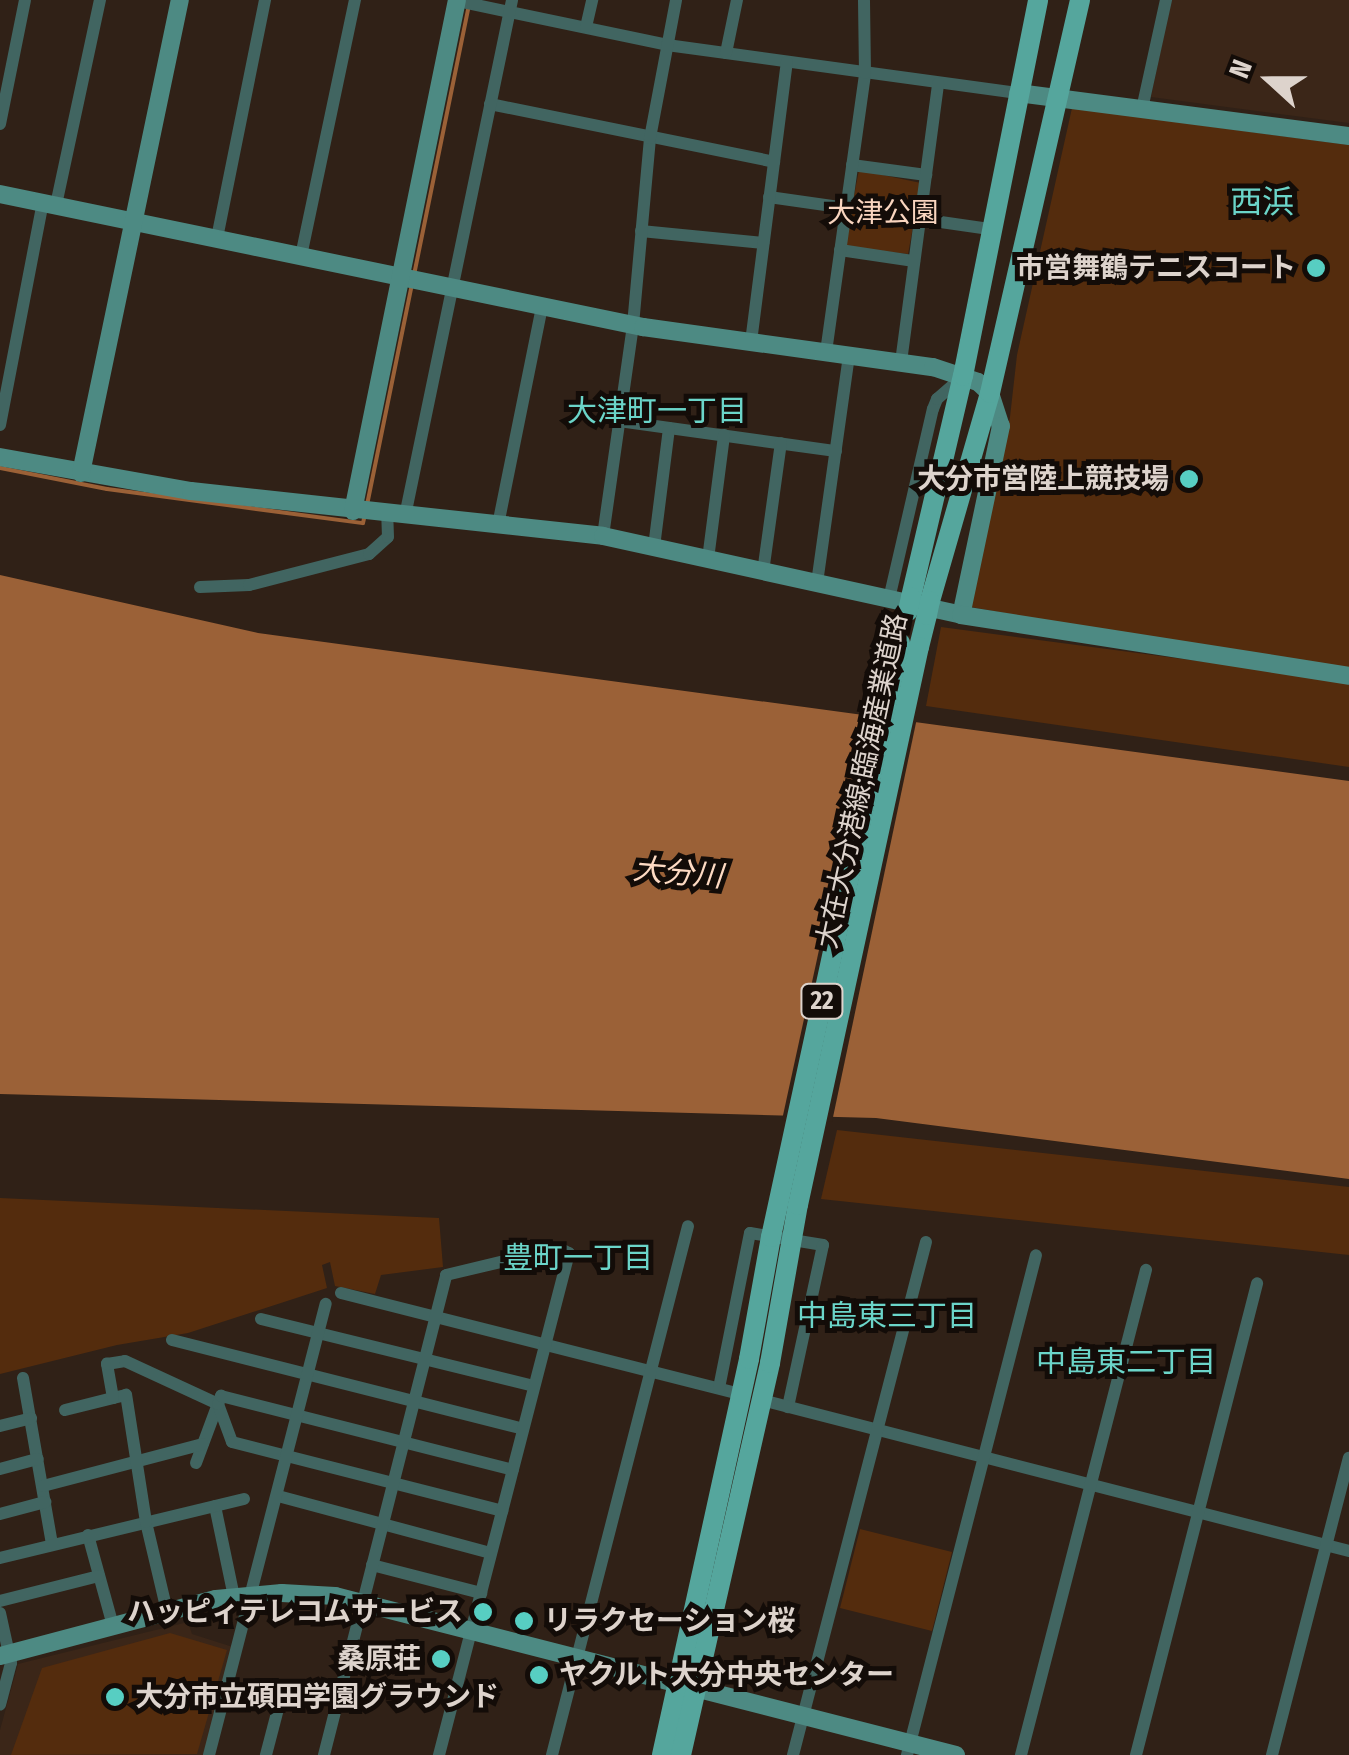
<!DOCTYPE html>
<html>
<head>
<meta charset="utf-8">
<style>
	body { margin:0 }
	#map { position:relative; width:1349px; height:1755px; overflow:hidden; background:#302117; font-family:"Fira Sans Condensed","Noto Sans JP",sans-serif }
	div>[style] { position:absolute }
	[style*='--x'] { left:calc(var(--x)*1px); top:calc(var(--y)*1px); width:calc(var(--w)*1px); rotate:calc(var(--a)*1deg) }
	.built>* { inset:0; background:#3b2618 }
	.green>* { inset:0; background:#542c0d }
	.water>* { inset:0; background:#9b6137 }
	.pier>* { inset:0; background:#302117 }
	.stream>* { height:4px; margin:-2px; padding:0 2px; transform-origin:2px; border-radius:2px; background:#9b6137 }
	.street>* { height:12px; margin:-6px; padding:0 6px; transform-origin:6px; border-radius:6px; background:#416561 }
	.secondary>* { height:18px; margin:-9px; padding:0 9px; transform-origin:9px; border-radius:9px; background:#4d8a83 }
	.primary>* { height:20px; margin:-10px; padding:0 10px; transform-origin:10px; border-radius:10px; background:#55a69d }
	.primary-bridge>* { height:20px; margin:-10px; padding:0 10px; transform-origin:10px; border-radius:10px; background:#55a69d }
	.dots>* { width:28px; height:28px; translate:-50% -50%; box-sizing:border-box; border:5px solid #130c08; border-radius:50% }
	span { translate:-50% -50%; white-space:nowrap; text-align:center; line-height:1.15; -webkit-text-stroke:10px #130c08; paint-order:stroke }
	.shield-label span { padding:2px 8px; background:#130c08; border:2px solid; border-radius:8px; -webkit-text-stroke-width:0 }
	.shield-label { font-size:25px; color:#ddd3cc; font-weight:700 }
	.park-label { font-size:28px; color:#f9d5bf }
	.poi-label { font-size:28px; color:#ddd3cc; font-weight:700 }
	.right { translate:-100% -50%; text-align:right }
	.left { translate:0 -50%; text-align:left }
	.street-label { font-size:28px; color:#ddd3cc }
	.neighbourhood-label { font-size:30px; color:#6bd5c9 }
	.water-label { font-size:30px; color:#fddac3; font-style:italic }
	.quarter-label { font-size:32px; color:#6bd5c9 }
	.north { position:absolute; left:1219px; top:30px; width:100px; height:100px; -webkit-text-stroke:8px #130c08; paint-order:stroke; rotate:291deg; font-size:28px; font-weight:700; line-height:40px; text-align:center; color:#ddd3cc }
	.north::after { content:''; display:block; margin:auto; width:35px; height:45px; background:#ddd3cc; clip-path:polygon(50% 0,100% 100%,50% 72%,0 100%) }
</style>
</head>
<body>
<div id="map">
	<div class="built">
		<div style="clip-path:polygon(1171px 0,1349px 0,1349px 123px,1151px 97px)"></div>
		<div style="clip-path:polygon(188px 1622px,192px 1634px,236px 1648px,204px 1755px,0 1755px,0 1730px,18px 1664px)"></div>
	</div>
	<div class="green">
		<div style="clip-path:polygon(1072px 108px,1349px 145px,1349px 668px,1163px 642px,971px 607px,1010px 417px,1017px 355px)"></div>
		<div style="clip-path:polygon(859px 170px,921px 183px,908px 254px,848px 247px,845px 242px)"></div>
		<div style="clip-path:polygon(941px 627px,1349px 681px,1349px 767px,926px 706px)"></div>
		<div style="clip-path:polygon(837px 1130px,1349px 1187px,1349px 1255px,821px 1199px)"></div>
		<div style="clip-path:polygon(0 1198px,439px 1218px,443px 1267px,381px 1275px,375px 1294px,335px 1286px,330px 1262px,322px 1265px,327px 1288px,188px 1333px,117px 1345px,0 1374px)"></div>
		<div style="clip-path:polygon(860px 1529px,952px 1552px,932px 1631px,840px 1608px)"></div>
		<div style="clip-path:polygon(170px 1633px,227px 1650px,197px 1754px,11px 1755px,42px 1668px)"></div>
	</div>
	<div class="water">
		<div style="clip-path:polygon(0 575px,258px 633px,1349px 781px,1349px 1179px,876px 1118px,0 1094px)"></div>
	</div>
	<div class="pier">
		<div style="clip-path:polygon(871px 711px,917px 718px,832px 1122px,782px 1120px)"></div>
	</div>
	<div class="stream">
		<div style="--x:414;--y:275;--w:276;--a:-78.5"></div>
		<div style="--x:0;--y:468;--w:109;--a:11.1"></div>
		<div style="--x:107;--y:489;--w:258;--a:7.6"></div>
		<div style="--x:363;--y:523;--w:9;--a:-77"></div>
		<div style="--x:367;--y:505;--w:226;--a:-78.5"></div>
	</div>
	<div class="street">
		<div style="--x:457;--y:1;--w:215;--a:11.8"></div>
		<div style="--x:667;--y:45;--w:354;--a:7.8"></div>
		<div style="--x:586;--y:27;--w:28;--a:-77"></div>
		<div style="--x:726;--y:53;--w:54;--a:-78.3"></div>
		<div style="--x:490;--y:104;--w:290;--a:11.5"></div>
		<div style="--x:1142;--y:109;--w:112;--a:-77.6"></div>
		<div style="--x:0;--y:124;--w:126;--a:-78.6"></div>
		<div style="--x:852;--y:165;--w:75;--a:7.7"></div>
		<div style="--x:769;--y:197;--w:78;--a:8.1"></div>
		<div style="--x:56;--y:205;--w:210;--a:-77.9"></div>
		<div style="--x:920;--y:219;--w:70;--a:8.2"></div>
		<div style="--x:641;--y:231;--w:123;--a:5.6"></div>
		<div style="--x:217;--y:238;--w:243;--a:-78.6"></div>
		<div style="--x:840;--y:250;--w:75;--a:8.5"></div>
		<div style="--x:301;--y:256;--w:262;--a:-78.1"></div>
		<div style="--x:751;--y:342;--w:282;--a:-82.7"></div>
		<div style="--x:826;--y:352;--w:282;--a:-82"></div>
		<div style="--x:865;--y:73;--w:73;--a:-90.8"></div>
		<div style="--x:901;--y:362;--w:281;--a:-82.4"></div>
		<div style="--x:619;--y:421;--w:219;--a:7.9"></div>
		<div style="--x:0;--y:425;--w:227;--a:-79.1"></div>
		<div style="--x:405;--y:516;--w:527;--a:-78.28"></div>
		<div style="--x:498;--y:525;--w:223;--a:-78.6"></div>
		<div style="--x:603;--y:536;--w:213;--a:-81.9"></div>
		<div style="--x:633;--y:325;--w:188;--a:-84.8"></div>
		<div style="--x:650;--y:138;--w:140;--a:-79.3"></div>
		<div style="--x:654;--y:547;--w:120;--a:-82.8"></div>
		<div style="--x:708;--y:559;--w:125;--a:-82.6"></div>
		<div style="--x:763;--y:572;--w:130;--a:-82.1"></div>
		<div style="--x:817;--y:583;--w:230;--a:-82"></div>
		<div style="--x:200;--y:587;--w:49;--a:-2.3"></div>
		<div style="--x:249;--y:585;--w:124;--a:-14.5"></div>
		<div style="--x:369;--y:554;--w:25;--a:-42"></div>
		<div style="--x:388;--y:537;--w:23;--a:-92"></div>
		<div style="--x:889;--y:599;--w:195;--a:-77"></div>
		<div style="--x:933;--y:409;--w:11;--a:-68"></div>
		<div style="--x:937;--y:399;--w:32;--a:-41"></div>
		<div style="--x:341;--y:1293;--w:413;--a:14.2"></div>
		<div style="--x:261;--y:1319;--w:281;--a:13.8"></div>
		<div style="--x:172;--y:1340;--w:362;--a:14.2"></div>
		<div style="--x:23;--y:1378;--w:169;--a:80.1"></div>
		<div style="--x:719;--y:1388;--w:158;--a:-78.7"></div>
		<div style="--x:750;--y:1233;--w:74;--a:9.3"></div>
		<div style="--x:823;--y:1245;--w:166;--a:102.2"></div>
		<div style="--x:762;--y:1400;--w:606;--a:14.43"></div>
		<div style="--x:65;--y:1410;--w:49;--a:-14"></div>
		<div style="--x:0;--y:1426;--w:32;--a:-14"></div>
		<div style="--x:196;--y:1463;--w:63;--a:-69.6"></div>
		<div style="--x:218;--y:1404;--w:40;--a:69.8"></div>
		<div style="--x:232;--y:1442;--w:279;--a:14.3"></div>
		<div style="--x:0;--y:1469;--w:39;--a:-15"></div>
		<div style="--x:43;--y:1486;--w:165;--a:-14.7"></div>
		<div style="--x:278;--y:1496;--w:220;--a:15"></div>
		<div style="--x:215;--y:1506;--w:93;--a:78.2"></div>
		<div style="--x:0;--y:1514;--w:47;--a:-14.9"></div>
		<div style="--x:88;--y:1535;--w:94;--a:74.6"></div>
		<div style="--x:0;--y:1558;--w:251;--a:-13.6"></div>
		<div style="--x:372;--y:1565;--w:113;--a:14.4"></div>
		<div style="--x:0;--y:1601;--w:102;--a:-14.2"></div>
		<div style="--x:167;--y:1611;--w:91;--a:-103.3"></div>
		<div style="--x:146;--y:1522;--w:129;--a:-98.9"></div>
		<div style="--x:126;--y:1395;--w:13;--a:167"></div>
		<div style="--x:113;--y:1398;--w:35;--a:-100"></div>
		<div style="--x:107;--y:1364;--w:18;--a:-9"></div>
		<div style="--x:125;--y:1361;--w:102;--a:24.8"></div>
		<div style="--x:218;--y:1404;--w:9;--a:-69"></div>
		<div style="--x:221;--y:1396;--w:301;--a:14.2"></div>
		<div style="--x:0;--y:1613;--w:51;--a:77.6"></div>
		<div style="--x:11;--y:1663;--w:43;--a:104.7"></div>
		<div style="--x:227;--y:1689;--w:54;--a:17.1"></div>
		<div style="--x:279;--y:1705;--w:52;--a:104.6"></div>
		<div style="--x:209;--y:1755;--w:466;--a:-75.5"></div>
		<div style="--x:324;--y:1755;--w:495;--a:-75.7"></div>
		<div style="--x:446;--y:1275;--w:116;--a:-13.4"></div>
		<div style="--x:559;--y:1248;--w:11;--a:27"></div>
		<div style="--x:569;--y:1253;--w:519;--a:104.52"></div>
		<div style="--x:552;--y:1755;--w:546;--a:-75.58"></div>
		<div style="--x:793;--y:1755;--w:530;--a:-75.47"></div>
		<div style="--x:907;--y:1755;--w:516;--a:-75.53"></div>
		<div style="--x:1021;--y:1755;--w:501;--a:-75.55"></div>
		<div style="--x:1136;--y:1755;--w:487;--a:-75.6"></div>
		<div style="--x:1272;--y:1755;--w:307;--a:-75.5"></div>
	</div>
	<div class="secondary">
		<div style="--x:1018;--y:93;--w:334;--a:7.4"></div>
		<div style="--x:0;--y:194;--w:657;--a:11.69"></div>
		<div style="--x:643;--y:327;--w:293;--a:7.9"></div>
		<div style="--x:933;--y:367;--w:47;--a:18.4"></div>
		<div style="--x:978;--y:382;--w:16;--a:43"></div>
		<div style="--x:990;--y:393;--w:35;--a:72"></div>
		<div style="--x:1001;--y:426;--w:193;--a:101.9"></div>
		<div style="--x:0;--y:457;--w:194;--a:10.1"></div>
		<div style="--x:191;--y:491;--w:414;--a:6.2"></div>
		<div style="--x:603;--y:536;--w:367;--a:12.4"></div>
		<div style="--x:961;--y:615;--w:393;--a:8.9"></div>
		<div style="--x:81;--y:473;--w:483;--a:-78.2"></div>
		<div style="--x:353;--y:511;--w:521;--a:-78.5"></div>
		<div style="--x:0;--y:1656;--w:223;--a:-14.8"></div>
		<div style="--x:216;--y:1599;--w:66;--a:-5.2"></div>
		<div style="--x:282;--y:1593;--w:53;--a:3.2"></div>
		<div style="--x:335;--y:1596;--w:641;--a:14.36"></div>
	</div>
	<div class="primary">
		<div style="--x:911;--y:597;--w:227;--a:-76.8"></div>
		<div style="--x:963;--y:376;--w:383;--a:-78.7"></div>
		<div style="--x:930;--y:601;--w:216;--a:-73.9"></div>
		<div style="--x:990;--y:393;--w:403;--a:-77.1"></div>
		<div style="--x:919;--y:647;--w:33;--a:-76"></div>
		<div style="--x:662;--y:1755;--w:405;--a:-77.6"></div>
		<div style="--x:681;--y:1755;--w:402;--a:-77.2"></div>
	</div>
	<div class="primary-bridge">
		<div style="--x:908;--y:611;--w:14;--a:-78"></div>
		<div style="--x:927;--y:615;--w:14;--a:-78"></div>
		<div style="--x:749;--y:1359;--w:124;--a:-79.8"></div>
		<div style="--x:771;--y:1237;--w:608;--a:-77.75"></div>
		<div style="--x:770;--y:1363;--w:160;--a:-80"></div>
		<div style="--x:798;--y:1205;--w:571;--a:-77.77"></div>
	</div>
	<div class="dots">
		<div style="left:1316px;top:268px;background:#57cec2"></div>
		<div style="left:1189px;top:479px;background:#57cec2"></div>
		<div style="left:483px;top:1612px;background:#57cec2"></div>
		<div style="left:524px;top:1621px;background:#57cec2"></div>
		<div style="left:441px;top:1659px;background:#57cec2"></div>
		<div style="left:539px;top:1675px;background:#57cec2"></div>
		<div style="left:115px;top:1697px;background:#57cec2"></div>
	</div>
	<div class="shield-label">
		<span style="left:822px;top:1001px">22</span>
	</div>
	<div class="park-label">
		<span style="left:883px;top:213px">大津公園</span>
	</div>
	<div class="poi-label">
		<span class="right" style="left:1296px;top:268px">市営舞鶴テニスコート</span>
		<span class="right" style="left:1169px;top:479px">大分市営陸上競技場</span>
		<span class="right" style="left:463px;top:1612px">ハッピィテレコムサービス</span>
		<span class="left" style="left:544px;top:1621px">リラクセーション桜</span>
		<span class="right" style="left:421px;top:1659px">桑原荘</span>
		<span class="left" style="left:559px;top:1675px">ヤクルト大分中央センター</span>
		<span class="left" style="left:135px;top:1697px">大分市立碩田学園グラウンド</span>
	</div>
	<div class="street-label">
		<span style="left:862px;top:781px;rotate:-78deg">大在大分港線;臨海産業道路</span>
	</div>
	<div class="neighbourhood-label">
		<span style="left:657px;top:411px">大津町一丁目</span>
		<span style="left:578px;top:1258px">豊町一丁目</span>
		<span style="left:887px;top:1316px">中島東三丁目</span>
		<span style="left:1126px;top:1362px">中島東二丁目</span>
	</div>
	<div class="water-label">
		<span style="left:678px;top:873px;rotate:5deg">大分川</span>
	</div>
	<div class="quarter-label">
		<span style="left:1262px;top:202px">西浜</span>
	</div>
	<div class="north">N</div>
</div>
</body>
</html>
